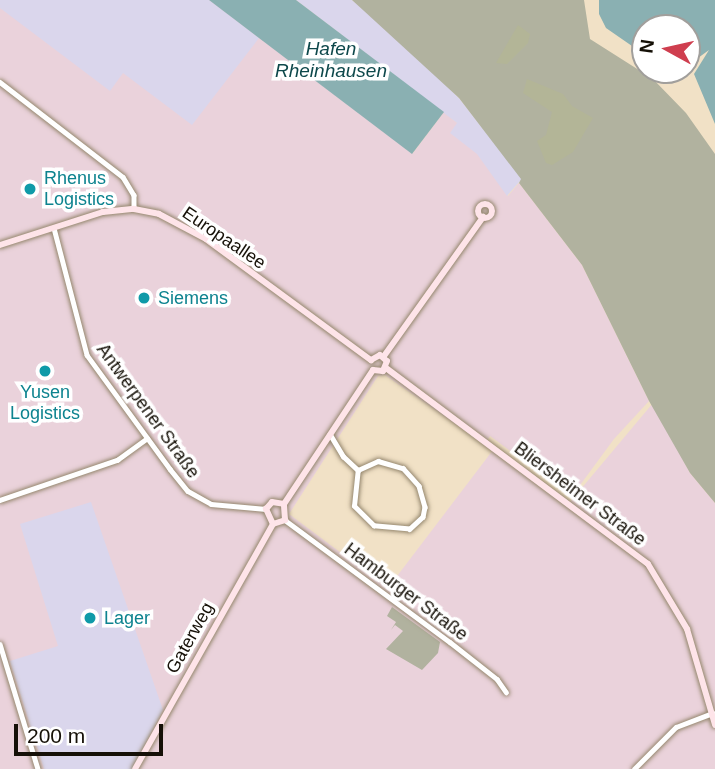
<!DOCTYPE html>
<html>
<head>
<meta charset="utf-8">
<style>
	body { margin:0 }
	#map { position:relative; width:715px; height:769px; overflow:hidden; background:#f1e1c6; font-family:Helvetica,sans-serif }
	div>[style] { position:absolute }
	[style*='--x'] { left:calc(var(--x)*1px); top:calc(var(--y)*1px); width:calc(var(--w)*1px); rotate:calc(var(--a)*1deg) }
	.commercial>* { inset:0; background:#ead2db }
	.industrial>* { inset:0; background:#dad6ec }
	.green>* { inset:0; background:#b1b29f }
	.forest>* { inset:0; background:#b3b597 }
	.water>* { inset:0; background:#8ab0b2 }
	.roads { filter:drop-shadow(0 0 2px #95876e) drop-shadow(0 0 2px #95876e) }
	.street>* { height:4.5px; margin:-2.25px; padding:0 2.25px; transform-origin:2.25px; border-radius:2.25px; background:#fff }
	.secondary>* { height:6px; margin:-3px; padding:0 3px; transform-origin:3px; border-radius:3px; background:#fee4e9 }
	.secondary>.ring { margin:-3px; padding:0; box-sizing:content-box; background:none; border:6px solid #fee4e9; border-radius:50% }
	.dots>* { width:19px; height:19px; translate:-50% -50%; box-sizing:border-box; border:4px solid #fff; border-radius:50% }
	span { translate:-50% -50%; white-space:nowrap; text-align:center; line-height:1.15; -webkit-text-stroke:7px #fff; paint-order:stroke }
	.culture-label { font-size:18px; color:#0d838f }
	.left { translate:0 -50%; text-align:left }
	.street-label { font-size:18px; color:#151007 }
	.water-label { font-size:19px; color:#0e484b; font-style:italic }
	.north { position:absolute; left:631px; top:14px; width:70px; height:70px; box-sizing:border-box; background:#fff; border:2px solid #a19f9c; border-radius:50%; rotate:278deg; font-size:19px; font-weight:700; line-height:28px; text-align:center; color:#151007 }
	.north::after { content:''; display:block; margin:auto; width:24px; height:32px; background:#cf3e4f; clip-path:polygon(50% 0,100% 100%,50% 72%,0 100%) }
	.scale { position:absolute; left:14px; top:724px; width:149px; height:32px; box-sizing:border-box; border:4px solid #151007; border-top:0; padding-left:9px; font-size:21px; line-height:24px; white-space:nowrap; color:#151007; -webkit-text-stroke:5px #fff; paint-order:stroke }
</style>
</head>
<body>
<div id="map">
	<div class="commercial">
		<div style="clip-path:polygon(0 0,210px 0,413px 153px,444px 112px,457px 123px,508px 196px,519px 183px,582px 265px,649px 401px,614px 439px,572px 496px,490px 436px,484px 444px,385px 375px,378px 376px,289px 514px,388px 588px,493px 450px,570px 502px,653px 403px,690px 473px,715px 503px,715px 769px,0 769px)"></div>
	</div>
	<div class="industrial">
		<div style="clip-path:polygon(0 0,209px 0,259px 38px,192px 125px,123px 73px,110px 91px,0 8px)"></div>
		<div style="clip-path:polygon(296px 0,352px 0,391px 32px,459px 98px,522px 179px,507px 196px,477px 154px,450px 133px,457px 123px)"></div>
		<div style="clip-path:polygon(91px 502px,163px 710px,132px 769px,44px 769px,10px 661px,58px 646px,20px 524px)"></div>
	</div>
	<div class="green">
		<div style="clip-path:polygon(352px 0,584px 0,590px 39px,653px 79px,686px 113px,715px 154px,715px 503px,690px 473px,649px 401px,582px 265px,519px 183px,521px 179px,459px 98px)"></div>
		<div style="clip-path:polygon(392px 607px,440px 642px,438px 653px,422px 670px,386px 649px,403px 631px,395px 625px,391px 630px,396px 622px,387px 616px)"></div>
	</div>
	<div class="forest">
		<div style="clip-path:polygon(518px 25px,530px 34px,528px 43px,507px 64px,496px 63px)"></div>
		<div style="clip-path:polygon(527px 79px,563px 94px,572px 106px,593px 118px,573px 152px,552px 165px,546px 163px,537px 141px,546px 135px,552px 112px,523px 93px)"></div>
	</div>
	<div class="water">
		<div style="clip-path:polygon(209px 0,296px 0,444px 112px,412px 154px)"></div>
		<div style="clip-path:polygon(599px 0,715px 0,715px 124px,694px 74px,709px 50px,687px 66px,687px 28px,645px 28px,645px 55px,606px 28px,599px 14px)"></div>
	</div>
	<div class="roads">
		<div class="street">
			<div style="--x:0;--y:82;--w:155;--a:37.7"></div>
			<div style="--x:123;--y:177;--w:21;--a:59"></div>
			<div style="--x:134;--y:195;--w:14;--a:90"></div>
			<div style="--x:54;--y:228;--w:131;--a:75.4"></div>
			<div style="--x:87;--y:355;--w:141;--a:53.9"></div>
			<div style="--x:170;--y:469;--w:28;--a:51"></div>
			<div style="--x:188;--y:491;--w:26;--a:29"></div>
			<div style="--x:211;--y:504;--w:55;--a:5.2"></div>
			<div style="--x:330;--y:434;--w:26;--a:59"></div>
			<div style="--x:343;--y:456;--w:21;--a:43"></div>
			<div style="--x:378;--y:461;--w:26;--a:16"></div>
			<div style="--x:403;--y:468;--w:24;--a:48"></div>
			<div style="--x:419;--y:486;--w:22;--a:74"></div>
			<div style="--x:425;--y:507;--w:10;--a:101"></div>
			<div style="--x:423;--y:517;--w:18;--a:137"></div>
			<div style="--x:410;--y:529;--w:36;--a:-175"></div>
			<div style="--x:374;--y:526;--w:28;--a:-135"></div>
			<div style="--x:354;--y:506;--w:36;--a:-84"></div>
			<div style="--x:358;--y:470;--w:22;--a:-24"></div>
			<div style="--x:0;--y:500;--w:124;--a:-18.9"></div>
			<div style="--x:117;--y:460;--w:37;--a:-36"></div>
			<div style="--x:285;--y:520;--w:205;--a:36.5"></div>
			<div style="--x:450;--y:642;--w:60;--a:38.2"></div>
			<div style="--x:497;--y:679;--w:16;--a:55"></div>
			<div style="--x:0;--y:644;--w:131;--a:73.1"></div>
			<div style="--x:634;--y:769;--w:59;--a:-45"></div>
			<div style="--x:676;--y:727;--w:39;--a:-21"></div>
		</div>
		<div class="secondary">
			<div class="ring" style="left:478px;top:204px;width:8px;height:8px"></div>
			<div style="--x:0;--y:245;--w:108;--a:-17.8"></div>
			<div style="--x:103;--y:212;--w:31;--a:-6"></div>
			<div style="--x:134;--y:209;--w:25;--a:11"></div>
			<div style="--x:159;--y:214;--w:53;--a:28"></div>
			<div style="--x:206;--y:239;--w:205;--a:36.3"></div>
			<div style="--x:384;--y:356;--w:171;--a:-54.5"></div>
			<div style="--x:371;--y:360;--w:10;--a:-29"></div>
			<div style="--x:380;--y:355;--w:9;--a:41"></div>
			<div style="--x:387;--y:361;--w:11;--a:112"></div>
			<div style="--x:383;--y:371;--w:10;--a:-174"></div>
			<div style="--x:386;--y:368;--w:327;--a:36.8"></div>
			<div style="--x:648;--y:564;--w:76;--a:59"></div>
			<div style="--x:687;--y:629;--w:100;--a:73.7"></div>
			<div style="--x:284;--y:504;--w:161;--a:-56.4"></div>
			<div style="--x:273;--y:524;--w:17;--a:-115"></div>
			<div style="--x:266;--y:509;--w:9;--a:-49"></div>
			<div style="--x:272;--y:502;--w:12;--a:9"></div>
			<div style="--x:273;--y:524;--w:13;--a:-18"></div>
			<div style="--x:285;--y:520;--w:16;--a:-94"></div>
			<div style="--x:135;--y:769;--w:281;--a:-60.6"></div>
		</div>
	</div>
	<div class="dots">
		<div style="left:30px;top:189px;background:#0f9aa8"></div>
		<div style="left:144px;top:298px;background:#0f9aa8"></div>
		<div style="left:45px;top:371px;background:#0f9aa8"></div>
		<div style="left:90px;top:618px;background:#0f9aa8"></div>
	</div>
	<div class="culture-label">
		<span class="left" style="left:44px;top:189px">Rhenus<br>Logistics</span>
		<span class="left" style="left:158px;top:298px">Siemens</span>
		<span style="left:45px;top:403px">Yusen<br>Logistics</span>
		<span class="left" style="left:104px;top:618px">Lager</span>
	</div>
	<div class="street-label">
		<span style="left:224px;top:238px;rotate:34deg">Europaallee</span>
		<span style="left:148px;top:411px;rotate:54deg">Antwerpener Straße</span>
		<span style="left:580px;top:494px;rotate:37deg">Bliersheimer Straße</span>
		<span style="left:406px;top:592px;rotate:37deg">Hamburger Straße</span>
		<span style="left:190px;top:638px;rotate:-61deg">Gaterweg</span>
	</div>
	<div class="water-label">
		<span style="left:331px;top:60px">Hafen<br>Rheinhausen</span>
	</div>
	<div class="north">N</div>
	<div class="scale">200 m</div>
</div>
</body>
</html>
